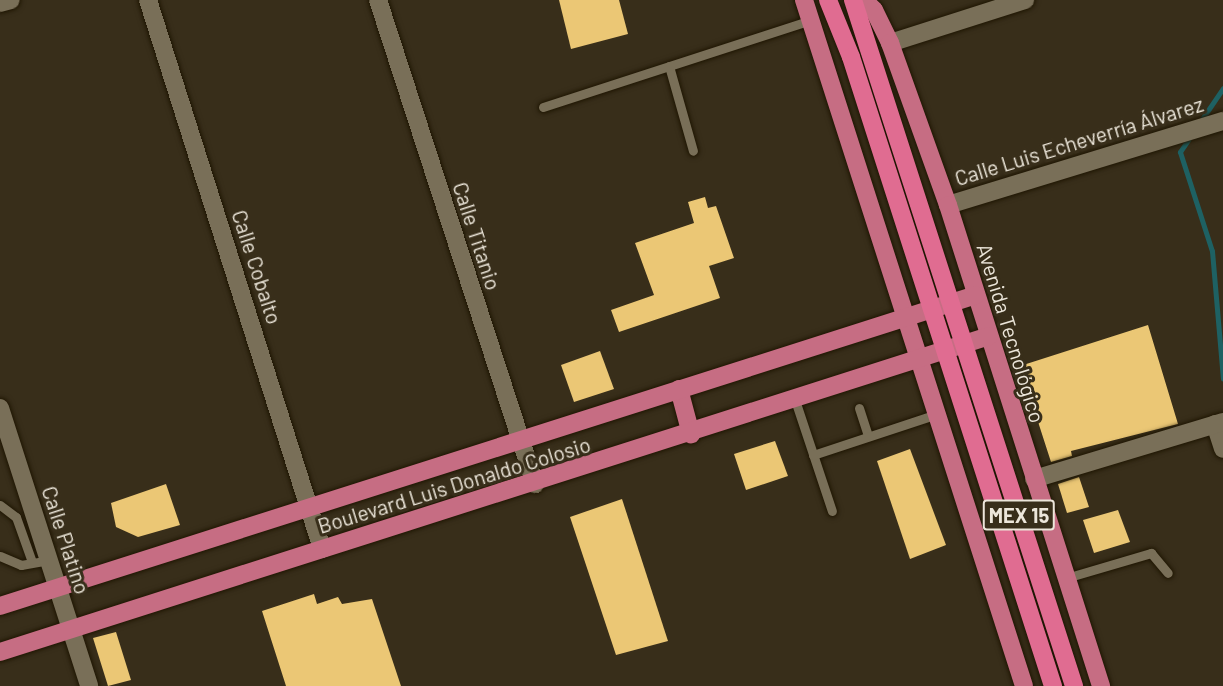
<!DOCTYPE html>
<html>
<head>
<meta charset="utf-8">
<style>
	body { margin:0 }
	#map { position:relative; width:1223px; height:686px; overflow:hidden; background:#382e1a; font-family:Barlow,sans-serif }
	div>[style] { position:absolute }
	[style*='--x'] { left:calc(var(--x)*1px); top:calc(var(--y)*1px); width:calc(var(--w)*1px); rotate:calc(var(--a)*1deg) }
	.stream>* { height:5px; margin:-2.5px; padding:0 2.5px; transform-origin:2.5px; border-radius:2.5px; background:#1e6163 }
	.building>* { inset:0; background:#ebc775 }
	.roads { filter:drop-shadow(0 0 2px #1f1603) drop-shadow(0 0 2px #1f1603) }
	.service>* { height:9px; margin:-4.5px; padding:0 4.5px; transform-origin:4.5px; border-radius:4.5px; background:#796f58 }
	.minor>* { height:18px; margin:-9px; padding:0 9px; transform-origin:9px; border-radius:9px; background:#796f58 }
	.primary>* { height:18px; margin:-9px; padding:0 9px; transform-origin:9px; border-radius:9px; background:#c66d83 }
	.trunk>* { height:18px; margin:-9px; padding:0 9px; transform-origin:9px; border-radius:9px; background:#e06c91 }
	span { translate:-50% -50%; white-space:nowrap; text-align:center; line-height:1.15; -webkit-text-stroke:6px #382e1a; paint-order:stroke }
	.shield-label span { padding:2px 4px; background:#382e1a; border:2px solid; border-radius:4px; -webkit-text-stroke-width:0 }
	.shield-label { font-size:20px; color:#ece6da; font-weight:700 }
	.street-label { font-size:21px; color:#ece6da }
</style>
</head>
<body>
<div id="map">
	<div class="stream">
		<div style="--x:1200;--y:122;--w:41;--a:-55.9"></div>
		<div style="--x:1190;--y:137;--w:18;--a:124"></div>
		<div style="--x:1180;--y:152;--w:104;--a:72.1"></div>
		<div style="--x:1212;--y:251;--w:128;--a:85.1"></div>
	</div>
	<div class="building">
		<div style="clip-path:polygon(559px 0,619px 0,628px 34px,571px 49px)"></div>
		<div style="clip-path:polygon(705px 197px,708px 208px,716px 206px,734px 258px,709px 266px,720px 298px,619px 332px,611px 310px,654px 295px,635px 243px,694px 223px,688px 202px)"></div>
		<div style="clip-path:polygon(1148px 325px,1178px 424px,1071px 451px,1072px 456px,1051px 462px,1020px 366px)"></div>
		<div style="clip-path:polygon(600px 351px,614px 389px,574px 402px,561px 365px)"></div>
		<div style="clip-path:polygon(775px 441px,788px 476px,746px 490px,734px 454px)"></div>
		<div style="clip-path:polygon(910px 449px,946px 545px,910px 559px,877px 461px)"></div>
		<div style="clip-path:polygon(1079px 477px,1089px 507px,1067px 513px,1058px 484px)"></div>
		<div style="clip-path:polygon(166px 484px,180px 525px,138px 537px,116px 527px,111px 503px)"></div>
		<div style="clip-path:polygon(622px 499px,668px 641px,616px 655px,570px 517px)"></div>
		<div style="clip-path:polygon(1118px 510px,1130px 542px,1094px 553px,1083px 520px)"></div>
		<div style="clip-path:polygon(314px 594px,317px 604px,338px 597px,342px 604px,372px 599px,401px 686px,286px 686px,262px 611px)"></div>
		<div style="clip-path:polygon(116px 632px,131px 680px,108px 686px,93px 638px)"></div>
	</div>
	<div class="roads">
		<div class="service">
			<div style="--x:669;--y:66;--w:88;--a:74.2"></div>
			<div style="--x:543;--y:107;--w:281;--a:-18"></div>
			<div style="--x:795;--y:400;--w:117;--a:71.6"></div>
			<div style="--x:859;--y:408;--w:28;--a:72"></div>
			<div style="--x:813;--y:455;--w:131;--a:-18.3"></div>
			<div style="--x:0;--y:505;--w:20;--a:37"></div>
			<div style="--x:16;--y:517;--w:48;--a:70.4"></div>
			<div style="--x:0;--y:556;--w:23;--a:23"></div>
			<div style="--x:21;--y:565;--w:27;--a:-10"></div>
			<div style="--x:1066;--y:578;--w:89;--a:-16.4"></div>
			<div style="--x:1151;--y:553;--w:26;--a:50"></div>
		</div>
		<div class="minor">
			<div style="--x:148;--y:0;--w:576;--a:72.41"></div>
			<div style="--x:378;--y:0;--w:509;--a:72.03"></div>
			<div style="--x:0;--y:3;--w:11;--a:-15"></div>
			<div style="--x:890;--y:43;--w:142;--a:-17.7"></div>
			<div style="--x:948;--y:205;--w:288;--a:-17"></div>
			<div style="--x:0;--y:408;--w:292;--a:72.2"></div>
			<div style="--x:1215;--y:424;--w:26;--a:72"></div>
			<div style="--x:1034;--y:479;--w:197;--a:-16.8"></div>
		</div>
		<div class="primary">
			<div style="--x:804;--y:0;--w:720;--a:72.22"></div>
			<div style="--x:864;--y:0;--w:14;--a:45"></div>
			<div style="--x:874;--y:10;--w:37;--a:64"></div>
			<div style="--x:890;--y:43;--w:172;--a:70.3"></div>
			<div style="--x:948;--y:205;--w:505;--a:72.35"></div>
			<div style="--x:679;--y:389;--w:47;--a:75.1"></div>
			<div style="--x:0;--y:606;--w:1024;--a:-17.67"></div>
			<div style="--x:0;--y:652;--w:1038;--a:-17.72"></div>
		</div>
		<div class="trunk">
			<div style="--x:828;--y:0;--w:61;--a:68"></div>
			<div style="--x:851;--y:57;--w:661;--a:72.2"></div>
			<div style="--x:853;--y:0;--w:721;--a:72.14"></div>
		</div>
	</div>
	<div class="shield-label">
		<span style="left:1019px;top:515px">MEX 15</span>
	</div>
	<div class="street-label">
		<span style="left:1079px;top:141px;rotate:-17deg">Calle Luis Echeverría Álvarez</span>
		<span style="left:477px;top:236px;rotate:72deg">Calle Titanio</span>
		<span style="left:257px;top:267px;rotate:72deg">Calle Cobalto</span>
		<span style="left:1011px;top:333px;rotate:73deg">Avenida Tecnológico</span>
		<span style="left:454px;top:485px;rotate:-17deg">Boulevard Luis Donaldo Colosio</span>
		<span style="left:66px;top:540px;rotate:72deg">Calle Platino</span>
	</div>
</div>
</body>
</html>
